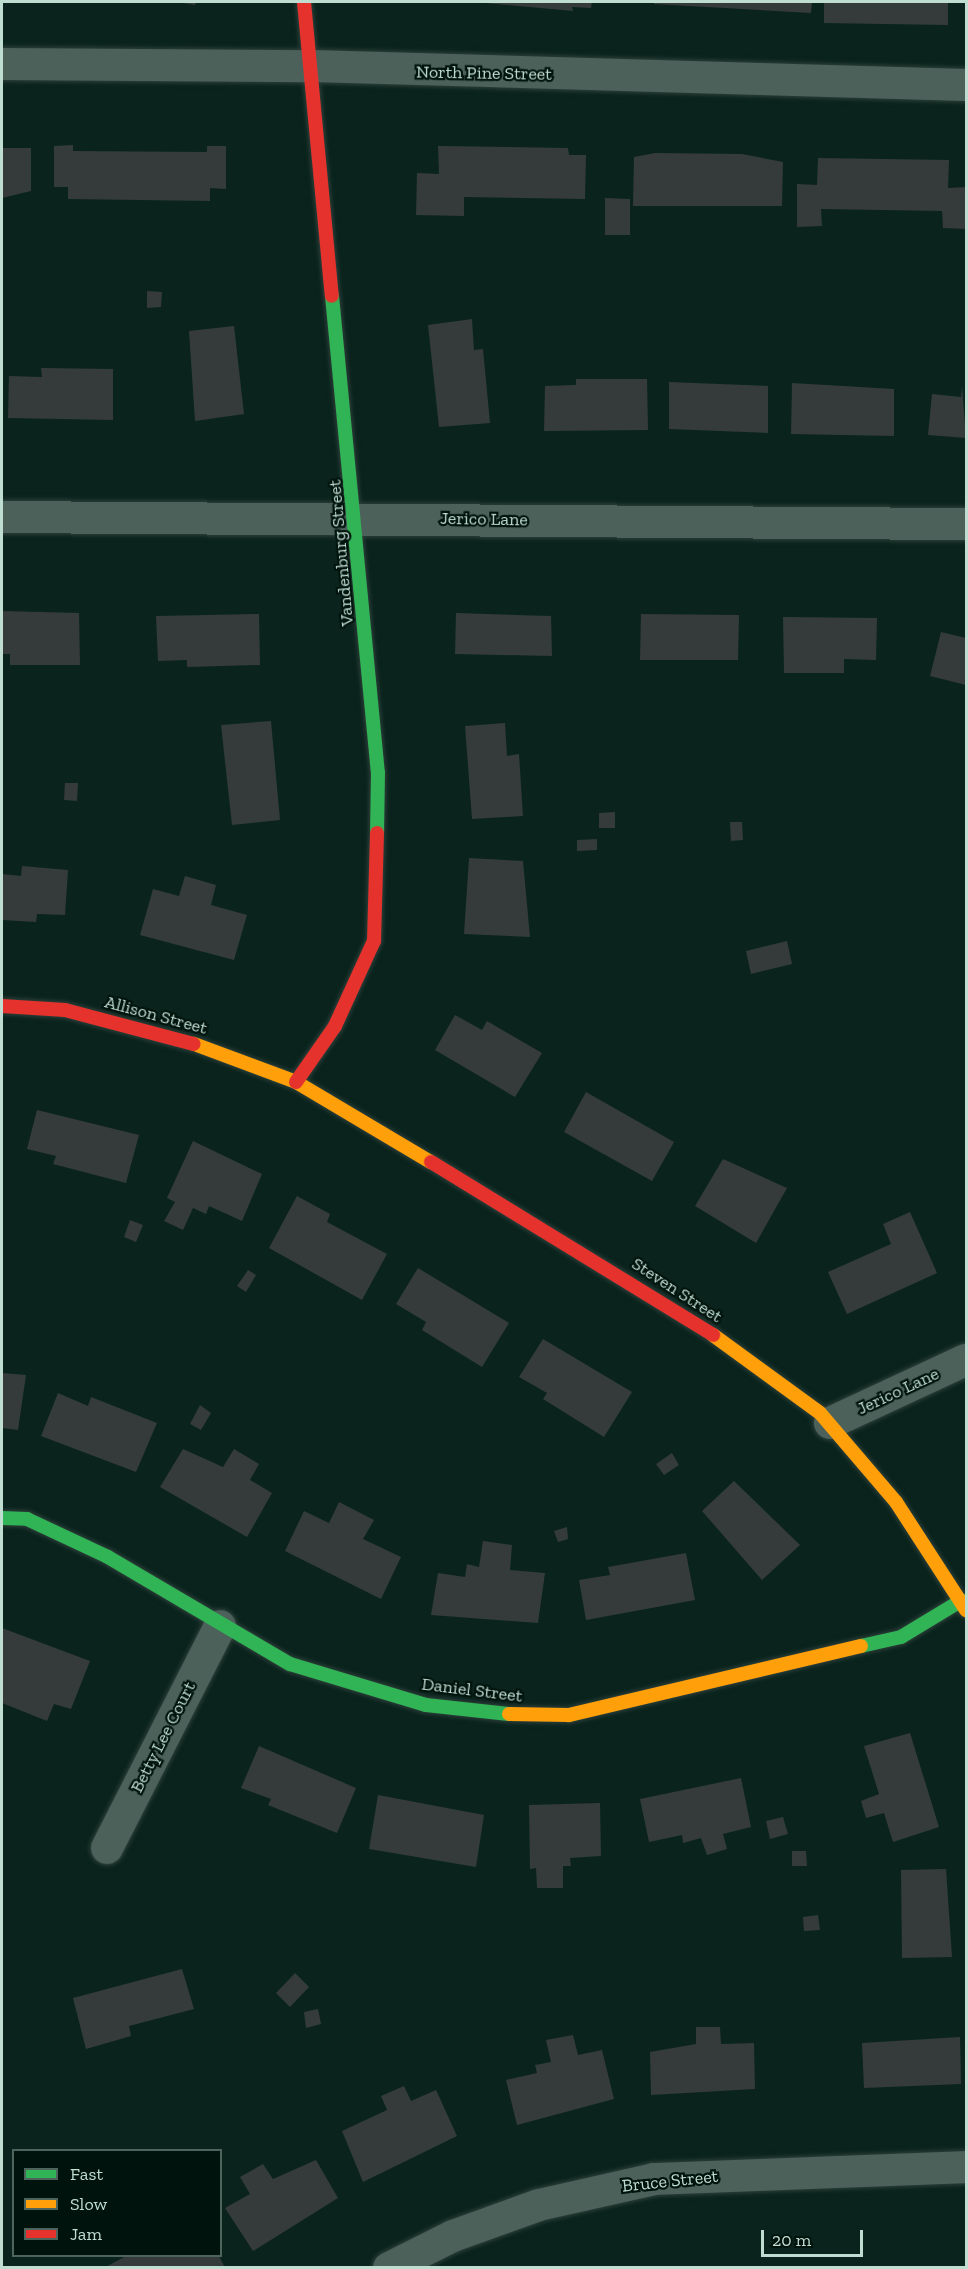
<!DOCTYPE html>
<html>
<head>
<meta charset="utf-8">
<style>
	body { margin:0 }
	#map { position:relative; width:968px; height:2269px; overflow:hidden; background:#0a241d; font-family:"Zilla Slab",serif }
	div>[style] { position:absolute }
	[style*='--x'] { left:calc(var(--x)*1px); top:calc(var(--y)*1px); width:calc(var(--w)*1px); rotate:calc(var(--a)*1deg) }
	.building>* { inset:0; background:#353b3a }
	.roads { filter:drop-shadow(0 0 2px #2e3f3a) drop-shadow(0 0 2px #2e3f3a) }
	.street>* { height:32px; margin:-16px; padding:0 16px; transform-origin:16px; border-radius:16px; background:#4d615b }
	.fast>* { height:14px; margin:-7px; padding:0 7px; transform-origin:7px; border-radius:7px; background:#30b455 }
	.slow>* { height:14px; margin:-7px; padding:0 7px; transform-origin:7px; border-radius:7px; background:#ff9f0a }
	.jam>* { height:14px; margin:-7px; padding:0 7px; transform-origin:7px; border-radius:7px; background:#e5322d }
	span { translate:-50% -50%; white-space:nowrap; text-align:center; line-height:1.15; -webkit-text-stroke:4.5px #00140d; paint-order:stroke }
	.street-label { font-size:18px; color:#c0ddd2 }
	.frame { position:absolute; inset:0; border:3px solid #c0ddd2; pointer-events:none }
	.legend { position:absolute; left:12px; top:2149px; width:210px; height:108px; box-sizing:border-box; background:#00140d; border:2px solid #4d645c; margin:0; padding:8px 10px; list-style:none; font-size:18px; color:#c0ddd2 }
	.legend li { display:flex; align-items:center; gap:12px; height:30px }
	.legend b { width:30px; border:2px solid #4d645c }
	.scale { position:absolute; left:761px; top:2230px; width:102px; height:27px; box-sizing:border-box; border:3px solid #c0ddd2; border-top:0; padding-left:8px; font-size:18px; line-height:21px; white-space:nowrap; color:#c0ddd2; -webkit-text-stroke:4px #00140d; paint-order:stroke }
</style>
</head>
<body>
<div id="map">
	<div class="building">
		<div style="clip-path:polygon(177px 2px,196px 2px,195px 5px)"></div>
		<div style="clip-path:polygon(474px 2px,592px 2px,591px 8px,572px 7px,573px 11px)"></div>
		<div style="clip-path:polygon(654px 2px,812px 2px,811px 13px,654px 4px)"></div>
		<div style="clip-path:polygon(824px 2px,948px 2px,948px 25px,824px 23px)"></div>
		<div style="clip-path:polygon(73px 145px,73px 151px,207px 152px,207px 146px,226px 146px,226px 189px,210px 188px,210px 201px,68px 199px,68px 187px,54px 187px,54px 146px)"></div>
		<div style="clip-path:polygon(438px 146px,568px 148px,569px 155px,586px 155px,585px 199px,464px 197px,464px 216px,416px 215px,417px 173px,439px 174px)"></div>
		<div style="clip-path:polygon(2px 148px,31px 148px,31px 191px,2px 198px)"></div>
		<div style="clip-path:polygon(655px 153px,742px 154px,783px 162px,782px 206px,633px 206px,634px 157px)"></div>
		<div style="clip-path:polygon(818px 158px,949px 160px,948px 188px,966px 187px,966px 229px,943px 228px,942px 211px,821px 209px,822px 226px,797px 227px,797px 184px,817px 185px)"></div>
		<div style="clip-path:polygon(605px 198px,630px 199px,630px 235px,605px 235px)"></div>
		<div style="clip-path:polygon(147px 291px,162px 292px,161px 307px,147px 308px)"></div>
		<div style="clip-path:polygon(472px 319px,474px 350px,483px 349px,490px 423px,439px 427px,428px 325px)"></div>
		<div style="clip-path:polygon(234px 326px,244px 414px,195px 421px,189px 331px)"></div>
		<div style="clip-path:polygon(41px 368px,113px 369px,113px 420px,8px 418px,9px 376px,42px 377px)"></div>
		<div style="clip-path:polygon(576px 379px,647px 379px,648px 430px,544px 431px,545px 386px,576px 385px)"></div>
		<div style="clip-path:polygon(669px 382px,768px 386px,768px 433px,669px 429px)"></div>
		<div style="clip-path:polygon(792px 383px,894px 389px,894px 436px,791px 434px)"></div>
		<div style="clip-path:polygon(962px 386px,966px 438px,928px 435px,932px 394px,961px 397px)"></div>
		<div style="clip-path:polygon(2px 611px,79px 613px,80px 665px,10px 665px,10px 654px,2px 654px)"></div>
		<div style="clip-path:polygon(456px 613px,551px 616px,552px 656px,455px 654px)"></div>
		<div style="clip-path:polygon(259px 614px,260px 665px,187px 667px,187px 660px,158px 661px,156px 616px)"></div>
		<div style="clip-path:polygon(641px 614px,739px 615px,738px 660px,640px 660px)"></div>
		<div style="clip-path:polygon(783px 617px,877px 618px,876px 660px,844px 659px,844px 673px,784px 673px)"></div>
		<div style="clip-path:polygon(941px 632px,966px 638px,966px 685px,930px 676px)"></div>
		<div style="clip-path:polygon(271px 721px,280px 820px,232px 825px,221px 725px)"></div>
		<div style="clip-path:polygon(505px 723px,507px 756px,519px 754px,523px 816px,472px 819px,465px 726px)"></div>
		<div style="clip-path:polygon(65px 783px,78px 783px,77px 801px,64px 800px)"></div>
		<div style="clip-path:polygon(615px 812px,615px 828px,599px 828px,599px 813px)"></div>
		<div style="clip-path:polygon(730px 822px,742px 822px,743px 840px,731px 841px)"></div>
		<div style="clip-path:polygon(597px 839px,597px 850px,577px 851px,577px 840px)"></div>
		<div style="clip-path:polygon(469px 858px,523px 861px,530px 937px,464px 934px)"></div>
		<div style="clip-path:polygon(22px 866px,68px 870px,65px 915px,37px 914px,36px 922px,2px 920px,2px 874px,21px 876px)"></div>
		<div style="clip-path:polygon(185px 876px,216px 885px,211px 905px,247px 915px,234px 960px,140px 935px,153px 889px,179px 896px)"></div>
		<div style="clip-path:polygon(787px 941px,792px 964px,751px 974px,746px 951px)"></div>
		<div style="clip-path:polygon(455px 1015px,482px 1030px,487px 1021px,542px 1053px,515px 1097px,435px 1050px)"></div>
		<div style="clip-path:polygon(586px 1092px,674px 1142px,652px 1181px,564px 1132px)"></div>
		<div style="clip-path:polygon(37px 1110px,139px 1135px,126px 1183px,53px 1164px,56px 1156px,27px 1149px)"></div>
		<div style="clip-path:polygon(193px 1141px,262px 1174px,242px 1221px,209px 1206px,206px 1214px,193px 1208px,183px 1230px,164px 1221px,175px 1202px,167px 1198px)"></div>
		<div style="clip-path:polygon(723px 1159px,787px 1188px,756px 1243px,695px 1206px)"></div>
		<div style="clip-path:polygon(297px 1196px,330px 1214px,327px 1222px,387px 1254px,362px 1300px,269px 1248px)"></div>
		<div style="clip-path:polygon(910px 1212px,937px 1273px,847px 1314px,828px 1272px,891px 1244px,883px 1224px)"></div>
		<div style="clip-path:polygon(130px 1220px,143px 1225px,136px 1242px,124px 1237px)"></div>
		<div style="clip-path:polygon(418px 1268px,509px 1323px,482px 1367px,422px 1330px,426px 1322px,396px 1304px)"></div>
		<div style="clip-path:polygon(248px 1270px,256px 1275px,246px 1292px,237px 1286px)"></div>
		<div style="clip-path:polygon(543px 1339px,632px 1392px,604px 1437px,543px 1399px,547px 1393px,519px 1377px)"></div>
		<div style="clip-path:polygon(2px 1373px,26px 1375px,18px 1430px,2px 1428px)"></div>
		<div style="clip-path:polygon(58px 1393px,88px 1406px,91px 1397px,157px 1423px,136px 1472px,41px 1436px)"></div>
		<div style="clip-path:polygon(200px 1405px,211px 1413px,201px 1430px,190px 1424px)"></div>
		<div style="clip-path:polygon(183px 1449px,223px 1467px,234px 1449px,259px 1464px,250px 1480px,272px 1493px,247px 1537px,160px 1487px)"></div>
		<div style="clip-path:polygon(672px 1453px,679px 1465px,664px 1475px,656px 1464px)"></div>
		<div style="clip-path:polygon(734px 1481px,800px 1545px,762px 1580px,702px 1511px)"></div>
		<div style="clip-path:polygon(339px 1502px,374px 1520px,363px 1539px,401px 1557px,381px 1599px,285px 1551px,304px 1511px,329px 1523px)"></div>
		<div style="clip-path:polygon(567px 1527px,568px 1539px,558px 1542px,554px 1531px)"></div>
		<div style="clip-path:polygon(483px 1541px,512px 1545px,510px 1570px,545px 1573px,538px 1623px,431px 1615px,438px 1573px,465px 1577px,467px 1564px,479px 1567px)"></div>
		<div style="clip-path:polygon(686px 1553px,695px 1600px,586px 1620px,579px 1580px,610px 1575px,608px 1567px)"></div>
		<div style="clip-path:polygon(2px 1628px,90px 1661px,71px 1709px,54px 1704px,47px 1721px,2px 1703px)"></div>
		<div style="clip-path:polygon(910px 1733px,939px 1827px,893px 1842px,884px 1813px,866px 1818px,861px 1801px,879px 1794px,864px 1746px)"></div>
		<div style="clip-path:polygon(259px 1746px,356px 1788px,337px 1833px,268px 1805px,271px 1799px,241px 1788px)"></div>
		<div style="clip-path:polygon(741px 1778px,751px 1827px,723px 1834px,727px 1849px,707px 1855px,701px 1838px,683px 1843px,682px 1835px,649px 1842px,640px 1799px)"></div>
		<div style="clip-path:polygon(378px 1795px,484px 1815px,476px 1867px,369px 1849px)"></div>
		<div style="clip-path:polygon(600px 1803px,601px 1856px,570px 1858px,571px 1866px,563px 1866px,563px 1888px,537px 1888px,536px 1868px,530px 1869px,529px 1805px)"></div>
		<div style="clip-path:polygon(783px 1817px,788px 1834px,770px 1839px,766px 1821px)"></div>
		<div style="clip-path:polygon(792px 1851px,806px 1851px,807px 1866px,792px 1866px)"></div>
		<div style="clip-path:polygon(946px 1869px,952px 1957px,902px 1958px,901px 1870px)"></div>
		<div style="clip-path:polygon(818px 1915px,820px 1930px,804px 1931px,803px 1917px)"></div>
		<div style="clip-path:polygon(182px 1969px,194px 2009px,129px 2026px,131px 2036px,86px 2049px,73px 1998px)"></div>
		<div style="clip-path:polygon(295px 1973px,309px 1987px,290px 2007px,276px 1993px)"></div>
		<div style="clip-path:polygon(318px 2009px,321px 2024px,306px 2028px,304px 2012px)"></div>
		<div style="clip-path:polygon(696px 2027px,720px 2027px,721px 2044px,754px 2043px,755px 2089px,651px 2095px,650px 2052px,696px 2044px)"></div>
		<div style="clip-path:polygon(573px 2035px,578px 2055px,602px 2050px,614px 2099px,517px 2125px,506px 2080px,537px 2073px,535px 2065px,551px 2062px,546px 2040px)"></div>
		<div style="clip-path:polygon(960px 2037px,961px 2084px,864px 2088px,862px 2043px)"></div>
		<div style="clip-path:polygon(404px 2086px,411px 2101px,436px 2090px,457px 2136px,363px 2182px,342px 2131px,387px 2110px,381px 2096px)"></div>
		<div style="clip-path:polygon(316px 2160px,338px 2198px,253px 2251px,225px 2208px,250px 2194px,240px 2177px,263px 2164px,273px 2179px)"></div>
		<div style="clip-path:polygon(126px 2256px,219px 2256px,225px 2268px,104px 2268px)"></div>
	</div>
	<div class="roads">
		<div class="street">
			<div style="--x:2;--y:64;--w:310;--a:0.4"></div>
			<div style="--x:312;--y:66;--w:654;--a:1.66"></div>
			<div style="--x:2;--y:517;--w:964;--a:0.42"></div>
			<div style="--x:830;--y:1423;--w:150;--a:-24.9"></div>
			<div style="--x:107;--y:1848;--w:249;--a:-63"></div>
			<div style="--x:389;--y:2268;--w:72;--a:-26.6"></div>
			<div style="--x:453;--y:2236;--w:91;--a:-19.8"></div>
			<div style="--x:539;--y:2205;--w:118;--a:-12.7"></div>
			<div style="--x:654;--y:2179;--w:312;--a:-2.2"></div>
		</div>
		<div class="fast">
			<div style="--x:332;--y:296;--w:478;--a:84.5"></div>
			<div style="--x:378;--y:772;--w:61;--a:90.9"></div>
			<div style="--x:2;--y:1518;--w:25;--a:2"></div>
			<div style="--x:27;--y:1519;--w:89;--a:25.1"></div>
			<div style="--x:108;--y:1557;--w:211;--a:30.5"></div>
			<div style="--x:290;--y:1664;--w:142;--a:16.8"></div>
			<div style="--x:426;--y:1705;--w:83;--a:6.2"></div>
			<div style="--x:861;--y:1646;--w:41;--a:-12.7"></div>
			<div style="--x:901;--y:1637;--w:71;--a:-31.2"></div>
		</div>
		<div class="slow">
			<div style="--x:194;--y:1044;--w:109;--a:20.4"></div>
			<div style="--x:296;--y:1082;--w:157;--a:30.7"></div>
			<div style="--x:713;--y:1335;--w:132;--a:36.1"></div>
			<div style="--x:820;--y:1413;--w:117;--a:49.5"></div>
			<div style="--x:896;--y:1502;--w:129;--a:57.1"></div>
			<div style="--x:509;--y:1714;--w:60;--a:1"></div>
			<div style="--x:569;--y:1715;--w:300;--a:-13.3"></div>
		</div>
		<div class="jam">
			<div style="--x:304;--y:2;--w:295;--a:84.6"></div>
			<div style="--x:2;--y:1006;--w:63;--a:3.6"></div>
			<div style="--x:65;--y:1010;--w:133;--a:14.8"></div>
			<div style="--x:296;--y:1082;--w:68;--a:-55.1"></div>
			<div style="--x:335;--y:1026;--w:94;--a:-65.4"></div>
			<div style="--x:374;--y:941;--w:108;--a:-88.4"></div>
			<div style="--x:431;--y:1162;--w:331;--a:31.5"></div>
		</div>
	</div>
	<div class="street-label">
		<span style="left:484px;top:73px;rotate:1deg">North Pine Street</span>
		<span style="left:484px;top:519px;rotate:1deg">Jerico Lane</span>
		<span style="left:341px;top:553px;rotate:-95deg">Vandenburg Street</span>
		<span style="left:156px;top:1015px;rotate:15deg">Allison Street</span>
		<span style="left:677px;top:1290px;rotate:33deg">Steven Street</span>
		<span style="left:898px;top:1391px;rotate:-25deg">Jerico Lane</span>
		<span style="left:472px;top:1690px;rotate:7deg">Daniel Street</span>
		<span style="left:163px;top:1737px;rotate:-63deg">Betty Lee Court</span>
		<span style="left:670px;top:2181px;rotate:-6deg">Bruce Street</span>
	</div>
	<div class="frame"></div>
	<ul class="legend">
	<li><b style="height:8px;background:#30b455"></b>Fast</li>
	<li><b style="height:8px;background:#ff9f0a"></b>Slow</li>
	<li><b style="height:8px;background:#e5322d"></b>Jam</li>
	</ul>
	<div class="scale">20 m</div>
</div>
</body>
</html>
